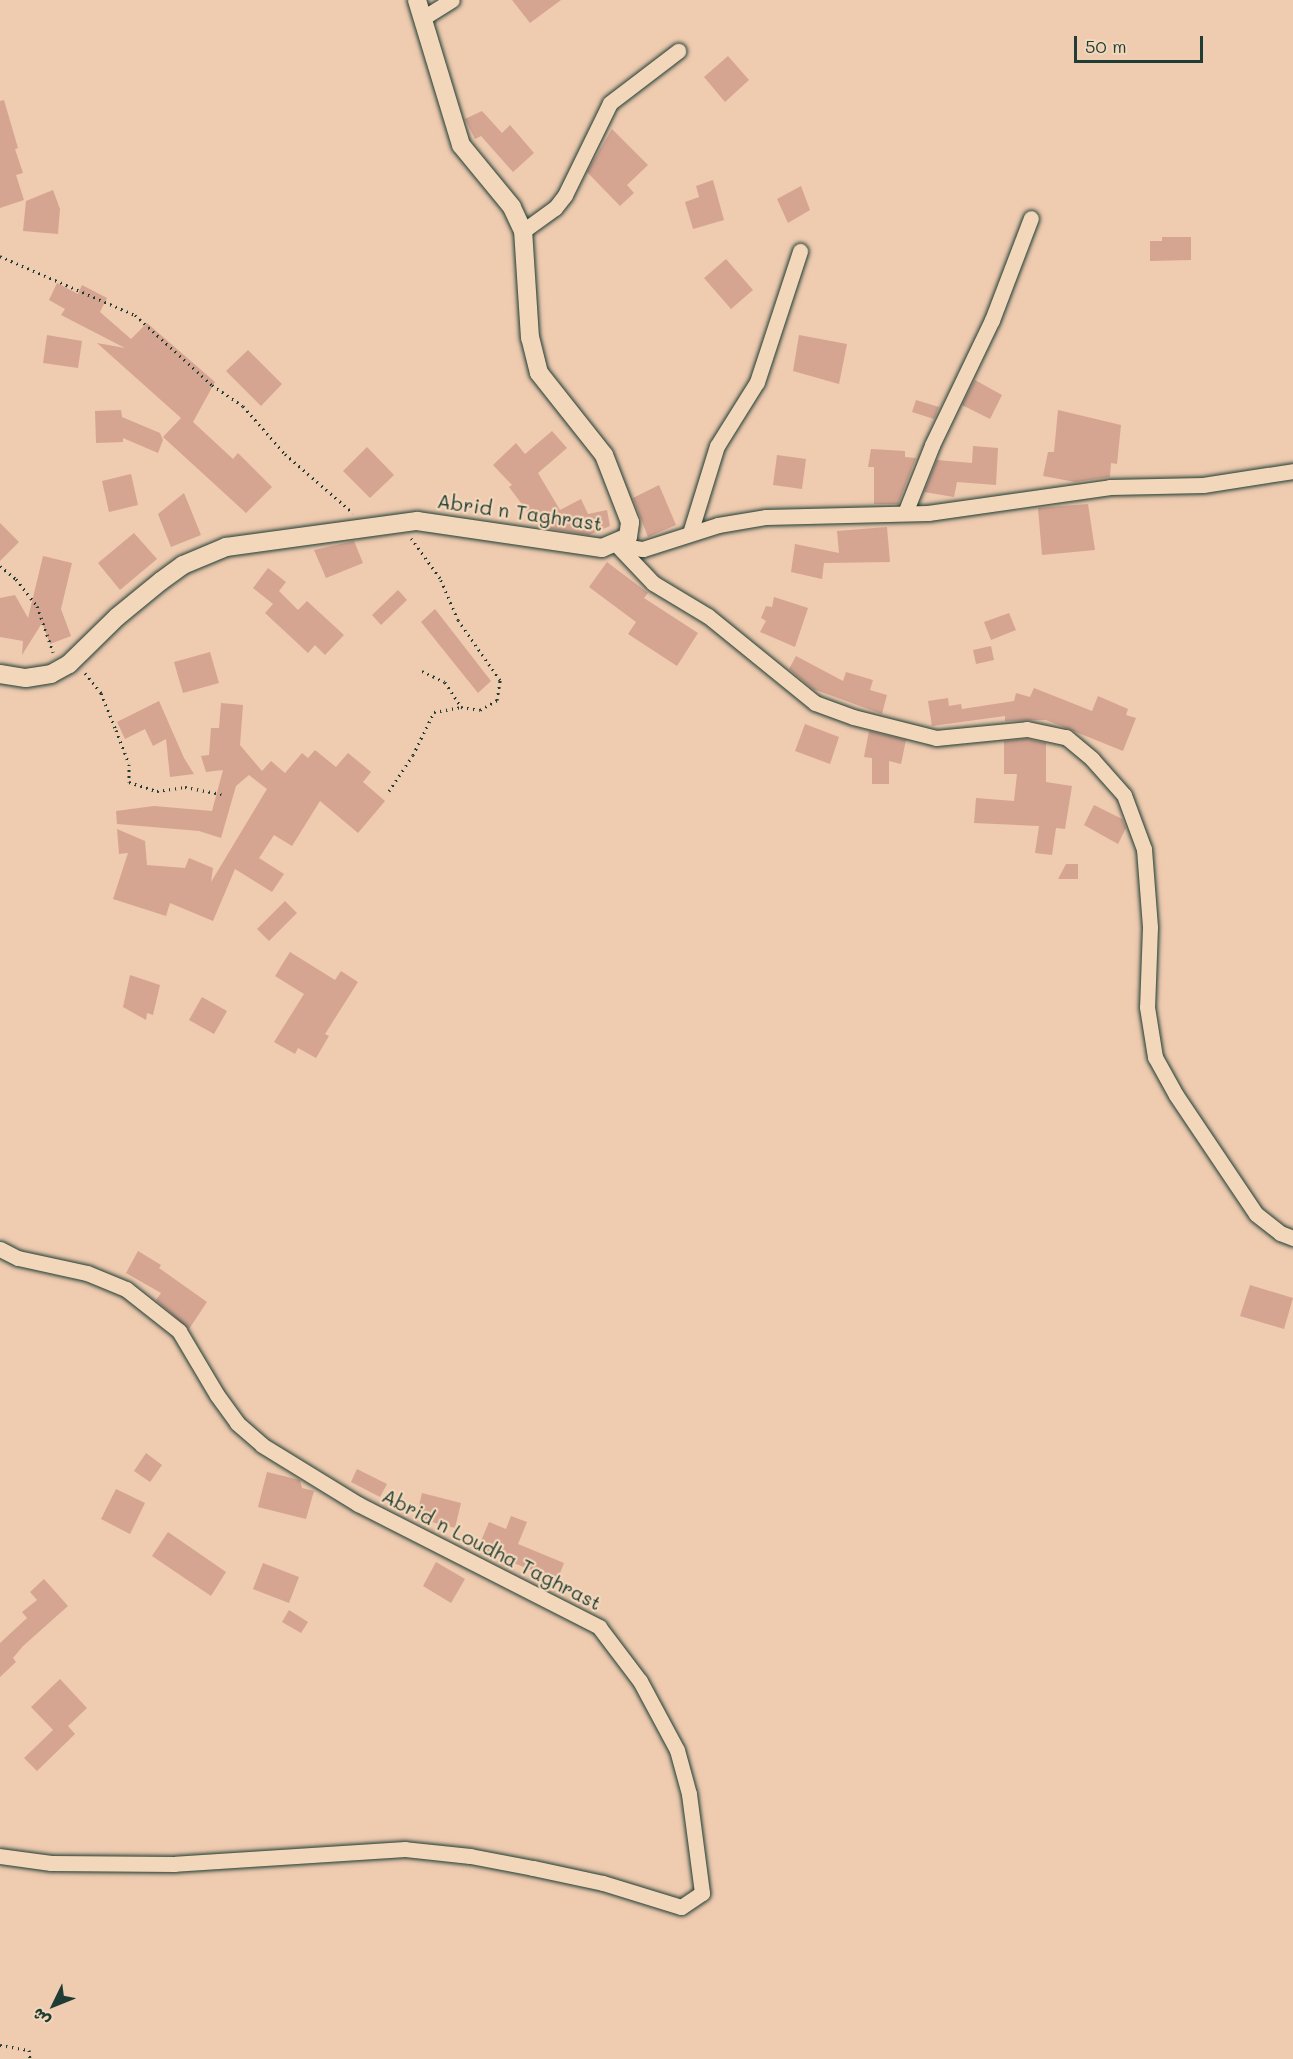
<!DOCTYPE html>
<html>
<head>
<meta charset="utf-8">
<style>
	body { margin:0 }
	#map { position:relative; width:1293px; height:2059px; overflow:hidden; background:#efcbb0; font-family:Mali,"Playpen Sans Arabic",sans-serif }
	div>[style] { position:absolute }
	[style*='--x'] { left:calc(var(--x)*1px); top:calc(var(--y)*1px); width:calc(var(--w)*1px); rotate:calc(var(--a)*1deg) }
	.building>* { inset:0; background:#d5a592 }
	.path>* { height:3px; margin-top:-1.5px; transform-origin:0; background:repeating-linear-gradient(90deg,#1f3d34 0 1.5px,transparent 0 6px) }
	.roads { filter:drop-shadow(0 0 2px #1f3d34) drop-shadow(0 0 2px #1f3d34) }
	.minor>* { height:15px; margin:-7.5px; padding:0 7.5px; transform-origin:7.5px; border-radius:7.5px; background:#f3d7ba }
	.tertiary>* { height:18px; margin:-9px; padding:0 9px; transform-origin:9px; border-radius:9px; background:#f3d7ba }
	span { translate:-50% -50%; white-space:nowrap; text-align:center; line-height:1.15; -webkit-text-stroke:4.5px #f3d7ba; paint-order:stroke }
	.street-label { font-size:20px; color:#1f3d34 }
	.north { position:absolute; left:24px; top:1975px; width:60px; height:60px; -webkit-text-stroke:4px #f3d7ba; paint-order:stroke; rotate:227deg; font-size:16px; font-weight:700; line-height:24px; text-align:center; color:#1f3d34 }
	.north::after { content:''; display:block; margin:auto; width:21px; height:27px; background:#1f3d34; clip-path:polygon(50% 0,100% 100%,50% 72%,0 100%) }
	.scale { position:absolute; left:1074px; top:36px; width:129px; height:27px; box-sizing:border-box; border:3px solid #1f3d34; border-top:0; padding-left:8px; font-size:18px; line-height:21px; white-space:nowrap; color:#1f3d34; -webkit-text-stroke:4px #f3d7ba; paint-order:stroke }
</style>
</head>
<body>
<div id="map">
	<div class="building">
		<div style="clip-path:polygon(512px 0,561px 0,530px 23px)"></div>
		<div style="clip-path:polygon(728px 56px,749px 80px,725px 102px,704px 77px)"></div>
		<div style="clip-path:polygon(4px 100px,18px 148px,15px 149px,23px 173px,16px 175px,24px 200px,0 208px,0 101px)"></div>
		<div style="clip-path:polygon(482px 111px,502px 133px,510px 125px,534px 153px,513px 172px,481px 136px,475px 139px,465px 119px)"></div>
		<div style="clip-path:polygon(612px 129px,648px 165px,627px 185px,634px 193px,620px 206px,587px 172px)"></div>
		<div style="clip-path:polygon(713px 180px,724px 220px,693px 229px,685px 202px,699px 197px,696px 186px)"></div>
		<div style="clip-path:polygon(801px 186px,810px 210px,788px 223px,777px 199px)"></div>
		<div style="clip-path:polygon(53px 190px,60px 209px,58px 234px,23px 231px,26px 201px)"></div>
		<div style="clip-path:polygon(1162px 237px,1191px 237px,1191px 260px,1150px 261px,1150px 241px,1162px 241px)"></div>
		<div style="clip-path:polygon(726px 259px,753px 290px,731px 309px,704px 278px)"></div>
		<div style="clip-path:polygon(57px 283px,78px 294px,82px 285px,107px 298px,100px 312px,131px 339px,147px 323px,215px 382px,193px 422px,233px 459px,238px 453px,272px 487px,246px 513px,163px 437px,181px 418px,97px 343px,125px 348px,61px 315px,65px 309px,49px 300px)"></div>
		<div style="clip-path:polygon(47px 335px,82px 341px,78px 368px,43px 363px)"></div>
		<div style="clip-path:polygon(799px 335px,847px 344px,839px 384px,793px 371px)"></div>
		<div style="clip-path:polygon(248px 350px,282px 384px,261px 406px,226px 371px)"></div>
		<div style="clip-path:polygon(975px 380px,1002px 395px,990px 419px,962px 405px)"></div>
		<div style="clip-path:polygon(916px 400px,939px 407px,934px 419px,912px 412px)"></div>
		<div style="clip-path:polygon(121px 410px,122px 417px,160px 433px,163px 440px,158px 453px,123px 438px,123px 442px,96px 443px,95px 411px)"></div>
		<div style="clip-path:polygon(1058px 410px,1121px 425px,1117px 464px,1111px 463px,1110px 477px,1075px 482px,1043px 476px,1048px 452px,1054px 452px)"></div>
		<div style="clip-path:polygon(552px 431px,567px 448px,538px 473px,560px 510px,581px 499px,588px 514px,607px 510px,610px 526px,589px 535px,539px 527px,509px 487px,512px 485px,493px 465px,516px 443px,525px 454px)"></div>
		<div style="clip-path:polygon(973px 446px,998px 448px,996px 485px,957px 482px,954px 497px,924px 492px,937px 460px,972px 463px)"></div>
		<div style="clip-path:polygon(367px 447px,394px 475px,370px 498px,343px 471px)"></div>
		<div style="clip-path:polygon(871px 449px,905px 451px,905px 457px,916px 458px,898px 504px,874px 504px,874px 467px,868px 467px)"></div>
		<div style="clip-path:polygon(777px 455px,806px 459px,802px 489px,773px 485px)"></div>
		<div style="clip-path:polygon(131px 474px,138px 505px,109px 512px,102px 481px)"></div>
		<div style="clip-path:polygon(659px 485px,676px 525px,648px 537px,633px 498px)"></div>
		<div style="clip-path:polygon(184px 493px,201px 535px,171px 547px,158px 514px)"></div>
		<div style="clip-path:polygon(1088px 504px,1095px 550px,1042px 555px,1038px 508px)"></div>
		<div style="clip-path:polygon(0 523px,19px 542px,0 561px)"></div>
		<div style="clip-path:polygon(887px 527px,890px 562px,824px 563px,822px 579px,791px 572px,795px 544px,839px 553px,837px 531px)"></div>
		<div style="clip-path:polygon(134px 533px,157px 559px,120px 590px,98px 563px)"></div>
		<div style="clip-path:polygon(354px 541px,363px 563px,326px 578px,314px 550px)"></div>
		<div style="clip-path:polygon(43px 556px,72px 563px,61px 609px,71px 636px,50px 644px,42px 623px,22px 655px,23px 641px,0 637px,0 598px,15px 595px,28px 618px)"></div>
		<div style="clip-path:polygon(607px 562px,648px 593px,644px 598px,698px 633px,677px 666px,628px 634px,636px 622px,589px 587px)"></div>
		<div style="clip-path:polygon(268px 568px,286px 582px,279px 591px,298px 610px,307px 601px,344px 635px,325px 655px,315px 645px,308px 653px,265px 613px,273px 604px,253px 588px)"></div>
		<div style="clip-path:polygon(398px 590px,407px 600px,381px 625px,372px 615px)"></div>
		<div style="clip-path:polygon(774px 597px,808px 608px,795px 647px,760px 632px,766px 621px,761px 618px,766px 606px,772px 607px)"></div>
		<div style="clip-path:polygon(435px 609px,491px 681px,478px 693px,421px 622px)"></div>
		<div style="clip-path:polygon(1009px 613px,1016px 630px,991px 640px,984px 622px)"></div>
		<div style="clip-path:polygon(991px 646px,994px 660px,976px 664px,973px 650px)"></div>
		<div style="clip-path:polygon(210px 652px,219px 683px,183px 693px,174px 662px)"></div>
		<div style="clip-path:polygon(796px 656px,843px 681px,846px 672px,873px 680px,870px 690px,887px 695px,882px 714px,813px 689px,789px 669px)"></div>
		<div style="clip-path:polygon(1034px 688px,1092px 711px,1098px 696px,1128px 709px,1126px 715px,1136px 718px,1123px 751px,1046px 720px,1005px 721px,1005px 716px,932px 726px,928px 701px,948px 698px,949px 706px,961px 704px,962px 709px,1014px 701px,1016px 693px,1030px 697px)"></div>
		<div style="clip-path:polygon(159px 701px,184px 758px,194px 774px,170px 777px,166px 739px,153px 746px,145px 729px,125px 739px,117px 722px)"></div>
		<div style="clip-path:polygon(221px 703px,243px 705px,240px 745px,262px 771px,271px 761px,285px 773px,302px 753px,308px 758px,315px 750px,336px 767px,348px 753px,371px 772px,363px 782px,385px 801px,358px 833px,320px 801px,292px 846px,274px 835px,259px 858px,284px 874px,272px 892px,235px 869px,213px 921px,170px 903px,166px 916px,113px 899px,128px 853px,119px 854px,117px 829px,145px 841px,147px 865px,185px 868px,189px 858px,213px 868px,211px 882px,267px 789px,249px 775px,236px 786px,221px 838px,199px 831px,117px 824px,116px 811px,154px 806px,212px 811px,223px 770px,206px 772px,201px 756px,209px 755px,211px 728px,219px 728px)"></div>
		<div style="clip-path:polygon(805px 724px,839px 737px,830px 764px,795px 751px)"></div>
		<div style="clip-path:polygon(869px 731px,906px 740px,901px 764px,889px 761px,889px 784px,872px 784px,872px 758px,864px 757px)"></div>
		<div style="clip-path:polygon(1026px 739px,1046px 743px,1046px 782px,1072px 786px,1065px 829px,1056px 828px,1052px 855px,1035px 853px,1039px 826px,974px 823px,976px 798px,1014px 801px,1017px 774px,1004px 774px,1004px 741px)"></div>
		<div style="clip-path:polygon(1094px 805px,1122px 819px,1126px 828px,1118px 844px,1084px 825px)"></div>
		<div style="clip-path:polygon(1066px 864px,1078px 864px,1078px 879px,1058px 879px)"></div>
		<div style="clip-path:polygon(285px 901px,297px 913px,269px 941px,257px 929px)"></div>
		<div style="clip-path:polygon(290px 952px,335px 980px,341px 971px,358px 982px,325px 1034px,329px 1036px,316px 1058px,298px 1048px,295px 1054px,274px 1042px,304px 994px,275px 976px)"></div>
		<div style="clip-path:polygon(130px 975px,160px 985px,153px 1015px,147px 1013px,146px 1020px,123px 1007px)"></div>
		<div style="clip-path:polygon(202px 997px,227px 1011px,214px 1034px,189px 1020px)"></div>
		<div style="clip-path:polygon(138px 1251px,161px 1265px,159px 1268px,207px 1302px,189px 1329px,156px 1300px,161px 1293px,126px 1273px)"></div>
		<div style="clip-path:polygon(1250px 1285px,1293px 1298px,1284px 1329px,1240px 1316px)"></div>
		<div style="clip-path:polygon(146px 1453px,162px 1465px,150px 1482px,134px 1471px)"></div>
		<div style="clip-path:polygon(357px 1469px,387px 1484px,380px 1497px,351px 1482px)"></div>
		<div style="clip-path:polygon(267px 1472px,300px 1480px,302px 1488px,314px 1491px,306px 1519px,258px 1507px)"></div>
		<div style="clip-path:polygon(116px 1489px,145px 1503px,130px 1534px,101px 1519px)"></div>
		<div style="clip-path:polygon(422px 1493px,461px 1503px,455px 1528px,416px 1518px)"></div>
		<div style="clip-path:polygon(511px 1516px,527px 1522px,518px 1544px,564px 1563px,557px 1581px,478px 1548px,489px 1522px,506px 1529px)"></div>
		<div style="clip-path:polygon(168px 1532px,226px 1572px,211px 1596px,152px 1556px)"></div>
		<div style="clip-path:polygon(436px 1562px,465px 1579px,451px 1603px,423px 1586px)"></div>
		<div style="clip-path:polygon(263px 1563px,299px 1577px,289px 1603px,253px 1589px)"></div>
		<div style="clip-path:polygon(44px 1579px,68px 1606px,23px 1646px,13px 1658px,16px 1662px,0 1677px,0 1643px,27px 1618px,22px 1612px,37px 1600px,30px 1592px)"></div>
		<div style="clip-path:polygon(289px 1610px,308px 1622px,301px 1633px,282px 1622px)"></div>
		<div style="clip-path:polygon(60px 1679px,87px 1708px,68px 1726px,75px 1734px,37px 1771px,24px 1758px,53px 1730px,31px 1707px)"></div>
	</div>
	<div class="path">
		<div style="--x:0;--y:256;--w:147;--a:23.6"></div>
		<div style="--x:135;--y:315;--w:104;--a:42.3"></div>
		<div style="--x:212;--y:385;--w:37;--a:34"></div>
		<div style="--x:243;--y:406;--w:64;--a:48.8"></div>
		<div style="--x:285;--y:454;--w:90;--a:40.9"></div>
		<div style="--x:0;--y:566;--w:21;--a:39"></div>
		<div style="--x:16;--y:579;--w:34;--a:52"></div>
		<div style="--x:37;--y:606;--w:49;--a:70.8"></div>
		<div style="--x:422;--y:671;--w:25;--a:26"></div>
		<div style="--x:445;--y:682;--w:30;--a:57"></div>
		<div style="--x:85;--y:673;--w:26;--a:51"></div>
		<div style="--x:101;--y:693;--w:40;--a:68"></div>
		<div style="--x:116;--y:730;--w:36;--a:69"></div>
		<div style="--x:129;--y:764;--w:18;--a:90"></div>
		<div style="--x:129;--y:782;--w:29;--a:18"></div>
		<div style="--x:157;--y:791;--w:28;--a:-8"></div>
		<div style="--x:185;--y:787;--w:37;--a:11"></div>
		<div style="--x:389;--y:791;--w:43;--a:-56.3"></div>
		<div style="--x:413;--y:755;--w:48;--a:-64"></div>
		<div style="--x:434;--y:712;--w:27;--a:-10"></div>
		<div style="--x:461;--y:707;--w:19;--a:9"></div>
		<div style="--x:480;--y:710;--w:20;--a:-30"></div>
		<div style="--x:497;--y:700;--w:20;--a:-81"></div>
		<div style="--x:500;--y:680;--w:73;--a:-125"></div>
		<div style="--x:458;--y:620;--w:46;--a:-113.2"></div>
		<div style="--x:440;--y:578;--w:49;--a:-125.9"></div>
		<div style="--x:0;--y:2045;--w:29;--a:10"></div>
		<div style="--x:29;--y:2050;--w:9;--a:84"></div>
	</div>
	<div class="roads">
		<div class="minor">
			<div style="--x:423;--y:18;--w:34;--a:-32"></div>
			<div style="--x:523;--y:231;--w:39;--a:-36"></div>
			<div style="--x:555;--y:208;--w:16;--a:-52"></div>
			<div style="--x:565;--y:195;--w:102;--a:-63.9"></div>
			<div style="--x:610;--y:103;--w:86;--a:-37.4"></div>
			<div style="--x:905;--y:513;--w:73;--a:-68.3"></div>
			<div style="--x:932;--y:445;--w:139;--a:-64.4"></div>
			<div style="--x:992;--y:320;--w:109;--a:-69.1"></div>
			<div style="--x:690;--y:533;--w:91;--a:-72.8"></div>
			<div style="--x:717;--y:446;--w:75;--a:-58"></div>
			<div style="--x:757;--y:382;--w:138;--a:-71.8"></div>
			<div style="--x:617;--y:545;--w:52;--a:46.5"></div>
			<div style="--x:653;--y:583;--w:64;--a:31"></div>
			<div style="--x:708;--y:616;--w:138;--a:39.1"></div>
			<div style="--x:815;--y:703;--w:40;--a:20.2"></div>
			<div style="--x:853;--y:717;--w:86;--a:14.2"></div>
			<div style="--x:936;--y:738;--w:91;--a:-5.6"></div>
			<div style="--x:1027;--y:729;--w:40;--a:12"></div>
			<div style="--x:1066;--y:737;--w:34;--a:40"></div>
			<div style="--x:1092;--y:759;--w:48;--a:48.4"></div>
			<div style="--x:1124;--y:795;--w:58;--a:69.7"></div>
			<div style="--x:1144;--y:849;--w:78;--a:85.6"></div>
			<div style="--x:1150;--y:927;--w:80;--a:92.1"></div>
			<div style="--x:1147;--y:1007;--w:51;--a:80.9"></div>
			<div style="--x:1155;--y:1057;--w:43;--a:61.1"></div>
			<div style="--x:1176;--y:1095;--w:143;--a:56.1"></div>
			<div style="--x:1256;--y:1214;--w:31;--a:38"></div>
			<div style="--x:1280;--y:1233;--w:14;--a:21"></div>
			<div style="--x:617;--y:545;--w:26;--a:9"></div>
			<div style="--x:643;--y:549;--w:79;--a:-17.7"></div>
			<div style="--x:718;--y:525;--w:49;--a:-9.5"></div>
			<div style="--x:766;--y:517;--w:162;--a:-1.4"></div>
			<div style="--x:928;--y:513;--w:184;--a:-8.1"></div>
			<div style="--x:1110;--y:487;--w:93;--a:-1.2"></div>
			<div style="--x:1203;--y:485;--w:91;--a:-8.8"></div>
			<div style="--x:0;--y:1249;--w:20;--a:27"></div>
			<div style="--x:18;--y:1258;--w:71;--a:12.3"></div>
			<div style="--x:87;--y:1273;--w:42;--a:22.3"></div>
			<div style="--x:126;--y:1289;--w:68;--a:38.4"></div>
			<div style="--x:179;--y:1331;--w:74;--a:59.3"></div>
			<div style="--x:217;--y:1395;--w:34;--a:54"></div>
			<div style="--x:237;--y:1423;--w:33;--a:41"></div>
			<div style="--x:262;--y:1445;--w:113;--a:31.6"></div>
			<div style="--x:358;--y:1504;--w:271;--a:27"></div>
			<div style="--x:599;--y:1627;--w:68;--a:52.8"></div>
			<div style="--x:640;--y:1681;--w:78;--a:61.8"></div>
			<div style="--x:677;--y:1750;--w:46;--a:74.7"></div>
			<div style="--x:689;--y:1794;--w:100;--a:82.5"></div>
			<div style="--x:702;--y:1893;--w:25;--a:146"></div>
			<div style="--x:681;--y:1907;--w:82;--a:-162.9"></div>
			<div style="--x:603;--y:1883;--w:72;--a:-167.9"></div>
			<div style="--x:533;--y:1868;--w:64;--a:-169.2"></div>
			<div style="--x:470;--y:1856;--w:65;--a:-173.9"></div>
			<div style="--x:405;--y:1849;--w:230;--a:176.3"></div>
			<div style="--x:175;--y:1864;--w:124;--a:-179.5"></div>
			<div style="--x:51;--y:1863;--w:51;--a:-172.2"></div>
		</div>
		<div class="tertiary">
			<div style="--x:0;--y:674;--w:26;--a:9"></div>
			<div style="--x:26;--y:678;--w:25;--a:-9"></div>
			<div style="--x:51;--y:674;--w:21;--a:-29"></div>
			<div style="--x:69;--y:664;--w:67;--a:-44.4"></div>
			<div style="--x:117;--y:617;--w:57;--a:-39.3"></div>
			<div style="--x:161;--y:581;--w:27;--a:-36"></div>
			<div style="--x:183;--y:565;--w:47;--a:-22.7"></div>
			<div style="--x:226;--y:547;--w:193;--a:-7.8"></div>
			<div style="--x:417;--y:521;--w:187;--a:8.3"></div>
			<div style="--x:602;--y:548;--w:28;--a:-23"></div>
			<div style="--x:628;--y:537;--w:15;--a:-82"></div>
			<div style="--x:630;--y:522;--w:72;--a:-111.2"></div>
			<div style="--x:604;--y:455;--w:105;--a:-128.4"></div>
			<div style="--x:539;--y:373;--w:36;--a:-104"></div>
			<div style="--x:530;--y:338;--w:107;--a:-93.7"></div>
			<div style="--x:523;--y:231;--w:26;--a:-115"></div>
			<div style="--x:512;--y:207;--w:80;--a:-129.4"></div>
			<div style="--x:461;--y:145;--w:152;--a:-106.9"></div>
		</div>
	</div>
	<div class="street-label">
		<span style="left:520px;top:512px;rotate:8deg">Abrid n Taghrast</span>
		<span style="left:492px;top:1549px;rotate:27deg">Abrid n Loudha Taghrast</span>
	</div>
	<div class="north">ش</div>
	<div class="scale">50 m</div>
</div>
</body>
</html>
